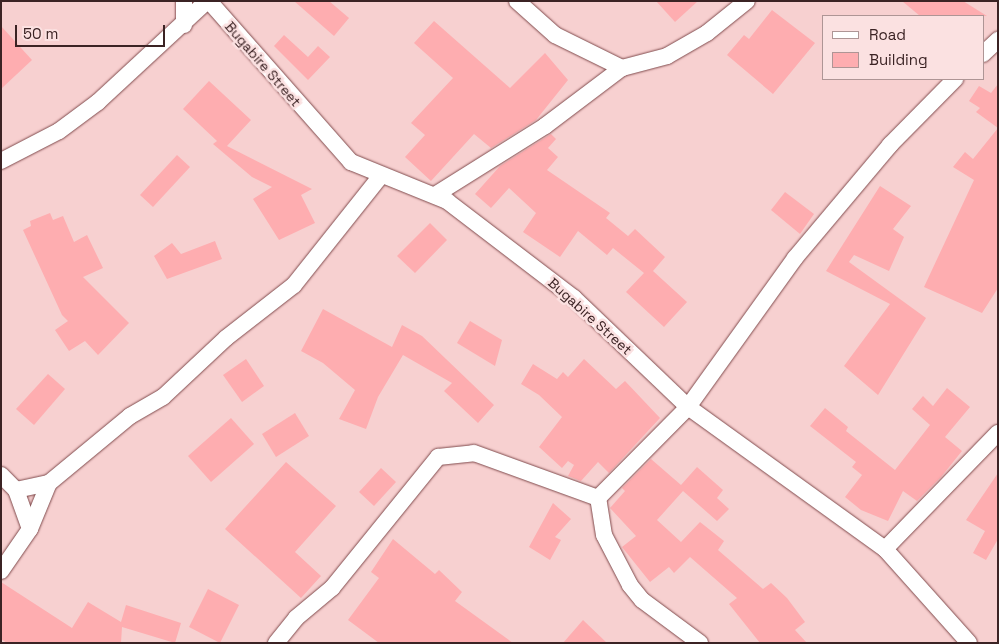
<!DOCTYPE html>
<html>
<head>
<meta charset="utf-8">
<style>
	body { margin:0 }
	#map { position:relative; width:999px; height:644px; overflow:hidden; background:#f7d0d0; font-family:"Space Grotesk",sans-serif }
	div>[style] { position:absolute }
	[style*='--x'] { left:calc(var(--x)*1px); top:calc(var(--y)*1px); width:calc(var(--w)*1px); rotate:calc(var(--a)*1deg) }
	.building>* { inset:0; background:#feadb0 }
	.roads { filter:drop-shadow(0 0 1px #804b4d) drop-shadow(0 0 1px #804b4d) }
	.minor>* { height:16px; margin:-8px; padding:0 8px; transform-origin:8px; border-radius:8px; background:#fff }
	span { translate:-50% -50%; white-space:nowrap; text-align:center; line-height:1.15; -webkit-text-stroke:5px #fbe1e1; paint-order:stroke }
	.street-label { font-size:14px; color:#3b2324 }
	.frame { position:absolute; inset:0; border:2px solid #3b2324; pointer-events:none }
	.legend { position:absolute; left:822px; top:15px; width:162px; height:65px; box-sizing:border-box; background:#fbe1e1; border:1px solid #ae9595; margin:0; padding:6px 9px; list-style:none; font-size:15px; color:#3b2324 }
	.legend li { display:flex; align-items:center; gap:10px; height:25px }
	.legend b { width:25px; border:1px solid #ae9595 }
	.scale { position:absolute; left:15px; top:25px; width:150px; height:22px; box-sizing:border-box; border:2px solid #3b2324; border-top:0; padding-left:6px; font-size:15px; line-height:18px; white-space:nowrap; color:#3b2324; -webkit-text-stroke:4px #fbe1e1; paint-order:stroke }
</style>
</head>
<body>
<div id="map">
	<div class="building">
		<div style="clip-path:polygon(294px 1px,329px 1px,349px 18px,334px 36px)"></div>
		<div style="clip-path:polygon(656px 1px,698px 1px,675px 22px)"></div>
		<div style="clip-path:polygon(902px 1px,963px 1px,987px 16px,920px 16px)"></div>
		<div style="clip-path:polygon(772px 10px,815px 43px,773px 94px,727px 55px,744px 35px,749px 39px)"></div>
		<div style="clip-path:polygon(434px 21px,510px 88px,545px 53px,568px 80px,536px 120px,491px 148px,474px 134px,431px 181px,405px 157px,425px 135px,411px 123px,453px 78px,414px 43px)"></div>
		<div style="clip-path:polygon(1px 26px,32px 60px,1px 89px)"></div>
		<div style="clip-path:polygon(284px 35px,308px 57px,318px 46px,330px 57px,308px 80px,274px 46px)"></div>
		<div style="clip-path:polygon(209px 81px,251px 120px,227px 146px,312px 189px,301px 195px,315px 223px,279px 240px,253px 199px,272px 187px,252px 177px,213px 144px,217px 141px,183px 109px)"></div>
		<div style="clip-path:polygon(998px 84px,998px 288px,982px 313px,924px 287px,974px 180px,953px 167px,965px 152px,973px 159px,998px 128px,976px 112px,980px 108px,969px 101px,979px 86px,991px 93px)"></div>
		<div style="clip-path:polygon(551px 134px,556px 139px,548px 148px,558px 157px,547px 170px,610px 213px,606px 218px,628px 236px,635px 229px,665px 257px,653px 271px,687px 302px,664px 327px,626px 292px,644px 273px,613px 248px,607px 255px,578px 231px,560px 257px,523px 232px,536px 213px,509px 188px,491px 208px,475px 194px,500px 166px)"></div>
		<div style="clip-path:polygon(177px 155px,190px 167px,153px 207px,140px 195px)"></div>
		<div style="clip-path:polygon(880px 186px,911px 206px,893px 229px,904px 237px,889px 271px,854px 255px,849px 262px,926px 318px,878px 395px,844px 366px,890px 304px,826px 271px)"></div>
		<div style="clip-path:polygon(785px 192px,814px 214px,800px 234px,771px 210px)"></div>
		<div style="clip-path:polygon(50px 213px,53px 220px,63px 216px,74px 242px,87px 235px,103px 268px,83px 277px,129px 323px,98px 355px,85px 341px,69px 351px,55px 330px,68px 321px,62px 315px,23px 230px,31px 226px,30px 221px)"></div>
		<div style="clip-path:polygon(430px 223px,447px 240px,415px 273px,397px 256px)"></div>
		<div style="clip-path:polygon(215px 241px,222px 259px,167px 279px,154px 256px,172px 243px,181px 254px)"></div>
		<div style="clip-path:polygon(323px 309px,392px 347px,402px 325px,422px 336px,494px 405px,478px 423px,444px 391px,452px 383px,403px 355px,378px 397px,366px 429px,339px 419px,355px 390px,323px 363px,301px 351px)"></div>
		<div style="clip-path:polygon(470px 321px,502px 340px,495px 366px,457px 343px)"></div>
		<div style="clip-path:polygon(246px 359px,264px 386px,242px 402px,223px 375px)"></div>
		<div style="clip-path:polygon(584px 359px,616px 389px,625px 381px,660px 418px,609px 473px,598px 462px,581px 481px,568px 476px,574px 465px,568px 461px,562px 468px,539px 447px,562px 417px,539px 395px,521px 384px,533px 364px,557px 379px,563px 372px,568px 377px)"></div>
		<div style="clip-path:polygon(48px 374px,65px 389px,34px 425px,16px 409px)"></div>
		<div style="clip-path:polygon(947px 388px,970px 407px,945px 437px,962px 451px,941px 477px,917px 501px,903px 491px,888px 521px,861px 510px,845px 497px,862px 475px,852px 467px,856px 462px,810px 426px,825px 408px,848px 427px,846px 431px,895px 470px,930px 425px,912px 409px,923px 396px,933px 406px)"></div>
		<div style="clip-path:polygon(295px 413px,309px 436px,276px 457px,262px 434px)"></div>
		<div style="clip-path:polygon(231px 418px,254px 444px,211px 482px,188px 456px)"></div>
		<div style="clip-path:polygon(651px 459px,681px 485px,697px 467px,723px 490px,717px 498px,729px 509px,717px 521px,683px 491px,657px 520px,681px 542px,700px 522px,724px 541px,718px 550px,763px 589px,771px 583px,787px 598px,805px 622px,795px 630px,807px 643px,760px 643px,729px 604px,737px 598px,690px 557px,674px 573px,669px 567px,650px 582px,622px 547px,636px 536px,610px 508px,625px 491px,622px 488px)"></div>
		<div style="clip-path:polygon(286px 462px,336px 506px,295px 552px,321px 576px,301px 598px,225px 529px)"></div>
		<div style="clip-path:polygon(381px 468px,396px 482px,374px 506px,359px 492px)"></div>
		<div style="clip-path:polygon(998px 473px,998px 539px,986px 560px,973px 553px,985px 531px,966px 520px)"></div>
		<div style="clip-path:polygon(553px 503px,571px 519px,555px 537px,561px 540px,550px 560px,529px 547px)"></div>
		<div style="clip-path:polygon(393px 539px,435px 574px,439px 570px,462px 592px,455px 601px,513px 643px,379px 643px,348px 620px,379px 578px,371px 572px)"></div>
		<div style="clip-path:polygon(1px 582px,72px 628px,88px 602px,121px 622px,126px 605px,181px 623px,175px 643px,122px 627px,121px 643px,7px 643px,1px 639px)"></div>
		<div style="clip-path:polygon(208px 589px,239px 605px,220px 643px,189px 627px)"></div>
		<div style="clip-path:polygon(583px 620px,607px 643px,563px 643px)"></div>
	</div>
	<div class="roads">
		<div class="minor">
			<div style="--x:209;--y:1;--w:215;--a:48.6"></div>
			<div style="--x:351;--y:162;--w:104;--a:22.1"></div>
			<div style="--x:447;--y:201;--w:160;--a:37.4"></div>
			<div style="--x:574;--y:298;--w:158;--a:43.7"></div>
			<div style="--x:688;--y:407;--w:243;--a:35.8"></div>
			<div style="--x:885;--y:549;--w:126;--a:48.2"></div>
			<div style="--x:517;--y:1;--w:51;--a:41.8"></div>
			<div style="--x:555;--y:35;--w:75;--a:26.2"></div>
			<div style="--x:622;--y:68;--w:47;--a:-14.9"></div>
			<div style="--x:667;--y:56;--w:46;--a:-29.9"></div>
			<div style="--x:707;--y:33;--w:51;--a:-38.7"></div>
			<div style="--x:184;--y:25;--w:24;--a:-90"></div>
			<div style="--x:983;--y:54;--w:21;--a:-43"></div>
			<div style="--x:1;--y:161;--w:65;--a:-27.3"></div>
			<div style="--x:59;--y:131;--w:49;--a:-36.6"></div>
			<div style="--x:98;--y:102;--w:149;--a:-42.8"></div>
			<div style="--x:435;--y:195;--w:130;--a:-32.1"></div>
			<div style="--x:545;--y:126;--w:96;--a:-37"></div>
			<div style="--x:1;--y:475;--w:21;--a:45"></div>
			<div style="--x:16;--y:490;--w:41;--a:70.3"></div>
			<div style="--x:16;--y:490;--w:34;--a:-12"></div>
			<div style="--x:885;--y:549;--w:162;--a:-45.8"></div>
			<div style="--x:1;--y:571;--w:51;--a:-55.4"></div>
			<div style="--x:30;--y:529;--w:50;--a:-67.6"></div>
			<div style="--x:49;--y:483;--w:105;--a:-39.6"></div>
			<div style="--x:130;--y:416;--w:38;--a:-30"></div>
			<div style="--x:163;--y:397;--w:86;--a:-43.1"></div>
			<div style="--x:226;--y:338;--w:86;--a:-37.9"></div>
			<div style="--x:294;--y:285;--w:138;--a:-51.5"></div>
			<div style="--x:276;--y:643;--w:32;--a:-51"></div>
			<div style="--x:296;--y:618;--w:47;--a:-39.8"></div>
			<div style="--x:332;--y:588;--w:169;--a:-51"></div>
			<div style="--x:438;--y:457;--w:36;--a:-6"></div>
			<div style="--x:474;--y:453;--w:132;--a:19.9"></div>
			<div style="--x:700;--y:643;--w:72;--a:-143.4"></div>
			<div style="--x:642;--y:600;--w:19;--a:-129"></div>
			<div style="--x:630;--y:585;--w:56;--a:-117.5"></div>
			<div style="--x:604;--y:535;--w:37;--a:-99"></div>
			<div style="--x:598;--y:498;--w:128;--a:-45.3"></div>
			<div style="--x:688;--y:407;--w:183;--a:-54.3"></div>
			<div style="--x:795;--y:258;--w:148;--a:-49.9"></div>
			<div style="--x:890;--y:145;--w:93;--a:-45.4"></div>
		</div>
	</div>
	<div class="street-label">
		<span style="left:263px;top:64px;rotate:49deg">Bugabire Street</span>
		<span style="left:590px;top:316px;rotate:42deg">Bugabire Street</span>
	</div>
	<div class="frame"></div>
	<ul class="legend">
	<li><b style="height:6px;background:#fff"></b>Road</li>
	<li><b style="height:14px;background:#feadb0"></b>Building</li>
	</ul>
	<div class="scale">50 m</div>
</div>
</body>
</html>
